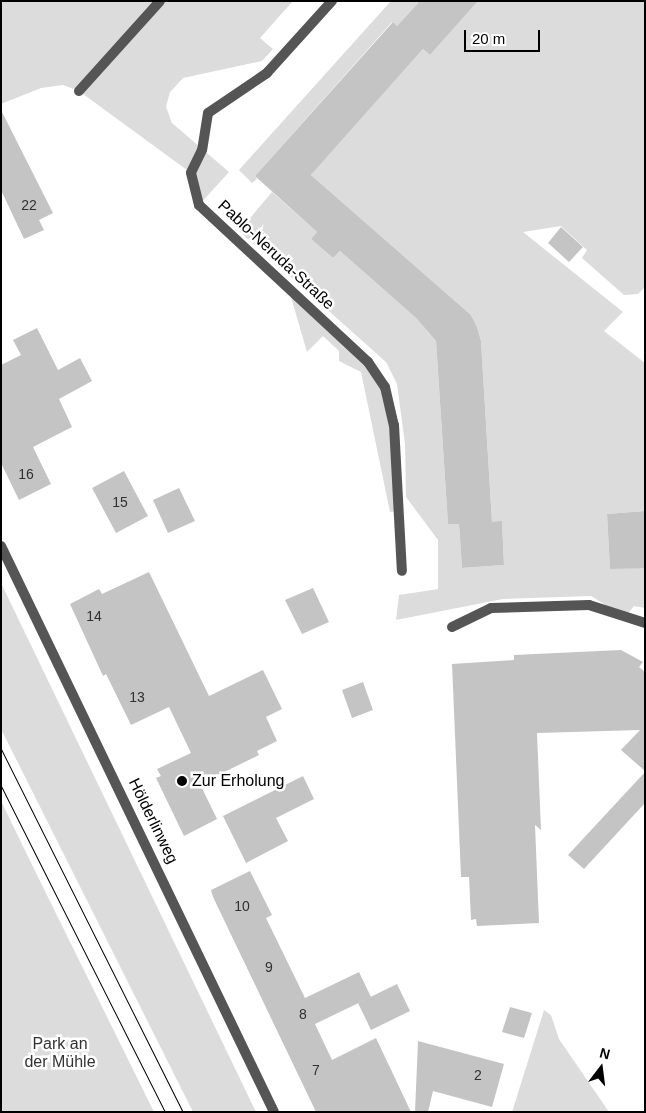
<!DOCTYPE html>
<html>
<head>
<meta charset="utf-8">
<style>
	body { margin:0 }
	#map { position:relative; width:646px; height:1113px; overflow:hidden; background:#fff; font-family:Helvetica,sans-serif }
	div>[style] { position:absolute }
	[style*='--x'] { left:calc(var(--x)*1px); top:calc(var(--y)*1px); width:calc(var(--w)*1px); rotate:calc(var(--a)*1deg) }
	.green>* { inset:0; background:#dcdcdc }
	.building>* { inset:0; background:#c4c4c4 }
	.lane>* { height:10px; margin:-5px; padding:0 5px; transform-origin:5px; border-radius:5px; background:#555 }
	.street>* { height:10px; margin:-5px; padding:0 5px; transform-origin:5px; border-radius:5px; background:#555 }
	.tram>* { height:1px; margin:-0.5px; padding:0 0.5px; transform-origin:0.5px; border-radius:0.5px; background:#000 }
	.dots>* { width:14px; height:14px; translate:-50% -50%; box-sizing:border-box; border:2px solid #fff; border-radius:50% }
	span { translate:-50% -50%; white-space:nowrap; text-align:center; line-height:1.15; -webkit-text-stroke:5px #fff; paint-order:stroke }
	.number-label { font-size:14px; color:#313131 }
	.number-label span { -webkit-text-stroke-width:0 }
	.street-label { font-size:16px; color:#000 }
	.poi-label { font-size:16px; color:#000 }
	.left { translate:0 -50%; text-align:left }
	.park-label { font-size:16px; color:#333 }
	.frame { position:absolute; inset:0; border:2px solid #000; pointer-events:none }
	.north { position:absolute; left:576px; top:1043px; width:50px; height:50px; -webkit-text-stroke:4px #fff; paint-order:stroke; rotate:15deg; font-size:14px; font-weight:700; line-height:20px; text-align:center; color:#000 }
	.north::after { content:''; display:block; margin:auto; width:18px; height:22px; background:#000; clip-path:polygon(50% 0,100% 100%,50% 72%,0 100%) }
	.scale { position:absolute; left:464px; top:30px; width:76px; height:22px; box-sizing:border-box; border:2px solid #000; border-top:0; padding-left:6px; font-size:15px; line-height:18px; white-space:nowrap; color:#000; -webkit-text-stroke:4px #fff; paint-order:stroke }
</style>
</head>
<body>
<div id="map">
	<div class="green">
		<div style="clip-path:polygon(1px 1px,293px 1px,260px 38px,273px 49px,262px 61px,183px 78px,170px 92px,166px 107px,172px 123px,229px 172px,199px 205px,191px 173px,79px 91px,63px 85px,41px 88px,1px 104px)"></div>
		<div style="clip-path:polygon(391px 1px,420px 1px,397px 26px,392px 22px,255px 176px,257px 179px,252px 183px,239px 170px)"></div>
		<div style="clip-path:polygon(478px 1px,645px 1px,645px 287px,638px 294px,624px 295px,582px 258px,587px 250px,561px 226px,523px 232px,623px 312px,604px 331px,645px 363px,645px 511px,607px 514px,610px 568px,645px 568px,645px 608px,634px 606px,625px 617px,591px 596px,503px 599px,396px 620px,399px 595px,438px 589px,438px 540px,406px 497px,405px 444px,397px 384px,386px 362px,239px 231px,272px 192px,317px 232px,311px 239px,333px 258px,340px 251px,416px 318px,436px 341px,448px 524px,459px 524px,462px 568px,504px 565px,502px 522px,492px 522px,481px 341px,477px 327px,471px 315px,311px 175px,423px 49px,430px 55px)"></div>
		<div style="clip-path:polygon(288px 287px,368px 362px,385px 387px,398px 511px,390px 512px,361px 372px,339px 361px,339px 351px,323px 336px,307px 352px)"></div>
		<div style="clip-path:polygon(1px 583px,256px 1112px,193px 1112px,1px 729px)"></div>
		<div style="clip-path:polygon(1px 801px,38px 877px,154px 1112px,1px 1112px)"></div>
		<div style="clip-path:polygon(544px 1010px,551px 1015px,559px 1039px,609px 1112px,512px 1112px)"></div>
	</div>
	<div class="building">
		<div style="clip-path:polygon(420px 1px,478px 1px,430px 55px,423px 49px,311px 175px,471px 315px,477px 327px,481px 341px,492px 522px,502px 521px,504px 565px,462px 568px,459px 524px,448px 524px,436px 341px,416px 318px,340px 251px,333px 258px,311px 239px,317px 232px,255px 176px,393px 22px,397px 26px)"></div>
		<div style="clip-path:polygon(1px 110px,53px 213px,39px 220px,44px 230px,24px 239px,1px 190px)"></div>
		<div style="clip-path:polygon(561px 227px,583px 247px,569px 262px,548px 243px)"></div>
		<div style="clip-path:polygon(37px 328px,58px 370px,80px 358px,92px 381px,59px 399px,72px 427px,33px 447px,51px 484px,19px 500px,1px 463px,1px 365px,21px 355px,13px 340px)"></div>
		<div style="clip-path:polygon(124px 471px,148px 516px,116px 533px,92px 488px)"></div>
		<div style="clip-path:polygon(179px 488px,195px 521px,168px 533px,153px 500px)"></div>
		<div style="clip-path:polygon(645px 511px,645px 568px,610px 569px,607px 514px)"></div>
		<div style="clip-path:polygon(149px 572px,209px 696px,263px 670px,282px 709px,266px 717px,277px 741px,257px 751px,259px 755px,200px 784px,217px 819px,184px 836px,156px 778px,161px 776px,157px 769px,191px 753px,169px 707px,131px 725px,106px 674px,103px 676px,70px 604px,99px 589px,102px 594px)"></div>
		<div style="clip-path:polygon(313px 588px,329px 622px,302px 634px,285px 600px)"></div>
		<div style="clip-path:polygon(621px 650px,643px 662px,639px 667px,645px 672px,645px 771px,621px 750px,640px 730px,537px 733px,541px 830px,535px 825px,539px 923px,477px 926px,476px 919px,471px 920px,469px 877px,461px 877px,452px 664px,514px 660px,514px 655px)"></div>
		<div style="clip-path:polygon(363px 682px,373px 710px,352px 718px,342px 690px)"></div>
		<div style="clip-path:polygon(645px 772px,645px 803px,584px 869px,568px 855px)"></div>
		<div style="clip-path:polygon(303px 776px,314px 799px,276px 818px,288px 841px,246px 863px,223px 816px)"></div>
		<div style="clip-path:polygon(250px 871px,272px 915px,266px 918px,305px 998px,359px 972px,371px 997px,315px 1024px,332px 1060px,376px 1038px,411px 1112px,316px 1112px,213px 897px,211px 890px)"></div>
		<div style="clip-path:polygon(397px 984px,410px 1011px,371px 1030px,358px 1003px)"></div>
		<div style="clip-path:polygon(510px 1007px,532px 1013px,524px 1038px,502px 1032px)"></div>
		<div style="clip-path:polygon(418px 1041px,504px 1064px,492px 1107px,433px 1091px,428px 1112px,415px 1112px)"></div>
	</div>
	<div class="lane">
		<div style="--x:79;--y:91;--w:121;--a:-48"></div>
	</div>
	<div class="street">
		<div style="--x:332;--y:1;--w:97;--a:132.1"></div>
		<div style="--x:267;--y:73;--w:71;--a:145.9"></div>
		<div style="--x:208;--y:113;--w:37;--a:99"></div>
		<div style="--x:202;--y:150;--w:25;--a:116"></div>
		<div style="--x:191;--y:173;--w:33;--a:76"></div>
		<div style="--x:199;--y:205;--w:231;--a:42.9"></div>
		<div style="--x:368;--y:362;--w:30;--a:56"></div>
		<div style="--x:385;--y:387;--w:39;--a:77"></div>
		<div style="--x:394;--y:425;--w:146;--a:86.9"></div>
		<div style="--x:1;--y:546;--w:628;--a:64.25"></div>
		<div style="--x:452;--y:627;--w:43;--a:-26"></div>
		<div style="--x:491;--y:608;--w:98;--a:-1.8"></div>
		<div style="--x:589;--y:605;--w:59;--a:17.8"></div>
	</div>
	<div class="tram">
		<div style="--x:1;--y:749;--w:406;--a:63.4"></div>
		<div style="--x:1;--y:786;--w:365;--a:63.3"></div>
	</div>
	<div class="dots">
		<div style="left:182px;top:781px;background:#000"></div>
	</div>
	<div class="number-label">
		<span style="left:29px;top:205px">22</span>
		<span style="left:26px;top:474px">16</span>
		<span style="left:120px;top:502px">15</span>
		<span style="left:94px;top:616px">14</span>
		<span style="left:137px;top:697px">13</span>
		<span style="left:242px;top:906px">10</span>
		<span style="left:269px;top:967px">9</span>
		<span style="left:303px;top:1014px">8</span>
		<span style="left:316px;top:1070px">7</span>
		<span style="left:478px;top:1075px">2</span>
	</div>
	<div class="street-label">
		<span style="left:276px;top:255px;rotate:43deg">Pablo-Neruda-Straße</span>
		<span style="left:153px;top:821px;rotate:64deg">Hölderlinweg</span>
	</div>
	<div class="poi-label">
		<span class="left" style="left:192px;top:781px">Zur Erholung</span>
	</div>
	<div class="park-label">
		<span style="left:60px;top:1053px">Park an<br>der Mühle</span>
	</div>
	<div class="frame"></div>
	<div class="north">N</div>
	<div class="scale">20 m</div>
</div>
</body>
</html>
